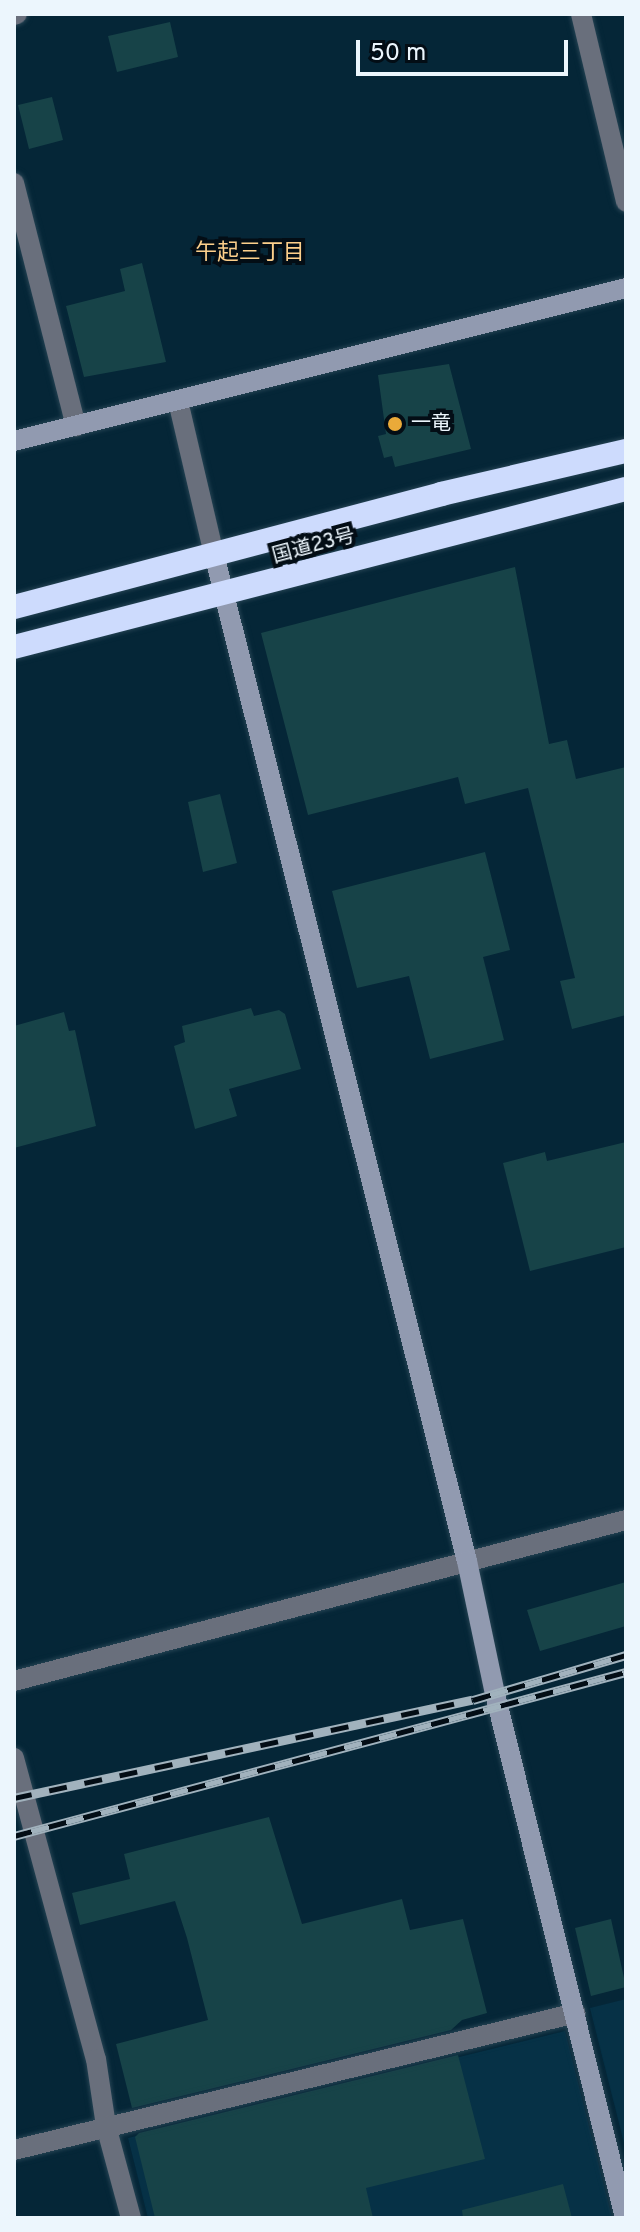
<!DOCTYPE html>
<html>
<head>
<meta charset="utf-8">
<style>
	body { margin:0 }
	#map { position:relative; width:640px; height:2232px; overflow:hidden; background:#052637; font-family:Overpass,"Noto Sans JP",sans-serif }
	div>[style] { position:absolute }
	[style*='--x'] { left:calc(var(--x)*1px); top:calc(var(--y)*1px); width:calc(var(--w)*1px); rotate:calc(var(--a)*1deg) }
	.built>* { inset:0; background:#063146 }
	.building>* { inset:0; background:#174348 }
	.roads { filter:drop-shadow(0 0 2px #254353) drop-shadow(0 0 2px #254353) }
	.street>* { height:20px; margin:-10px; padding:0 10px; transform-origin:10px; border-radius:10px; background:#696f7c }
	.secondary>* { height:20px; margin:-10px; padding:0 10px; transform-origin:10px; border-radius:10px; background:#919ab0 }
	.highway>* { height:24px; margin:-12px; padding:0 12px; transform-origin:12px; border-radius:12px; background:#cddbfd }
	.rail>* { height:9px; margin-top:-4.5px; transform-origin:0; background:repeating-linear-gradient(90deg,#030d15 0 18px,#a1b2bd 0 36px); box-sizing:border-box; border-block:2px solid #a1b2bd }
	.dots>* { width:22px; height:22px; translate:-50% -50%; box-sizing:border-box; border:4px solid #030d15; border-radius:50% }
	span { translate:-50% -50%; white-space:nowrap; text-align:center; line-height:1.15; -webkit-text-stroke:8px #030d15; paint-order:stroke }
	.poi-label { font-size:20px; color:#ecf6fd }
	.left { translate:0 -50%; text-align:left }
	.street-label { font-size:20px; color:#ecf6fd }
	.neighbourhood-label { font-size:22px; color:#fccf8b }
	.frame { position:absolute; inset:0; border:16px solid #ecf6fd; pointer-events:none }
	.scale { position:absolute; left:356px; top:40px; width:212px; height:36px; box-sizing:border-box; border:4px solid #ecf6fd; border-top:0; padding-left:10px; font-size:24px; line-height:28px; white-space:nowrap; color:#ecf6fd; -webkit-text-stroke:6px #030d15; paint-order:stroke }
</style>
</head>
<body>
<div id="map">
	<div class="built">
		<div style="clip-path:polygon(626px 1999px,626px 2151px,590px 2008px)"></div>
		<div style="clip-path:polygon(565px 2031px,612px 2218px,148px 2218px,128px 2138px)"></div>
	</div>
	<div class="building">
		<div style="clip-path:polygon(170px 22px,178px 57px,117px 72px,108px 36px)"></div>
		<div style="clip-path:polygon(52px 97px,63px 140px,29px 149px,18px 105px)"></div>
		<div style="clip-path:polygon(142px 263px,166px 362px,84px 377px,66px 306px,125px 291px,120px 269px)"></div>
		<div style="clip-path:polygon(449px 364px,471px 449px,395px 467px,392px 456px,384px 458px,378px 436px,386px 434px,378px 375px)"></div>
		<div style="clip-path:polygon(515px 567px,549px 744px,567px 740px,576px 779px,626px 767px,626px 1015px,572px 1029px,560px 981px,575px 978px,528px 788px,465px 804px,458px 777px,308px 815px,261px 633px)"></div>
		<div style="clip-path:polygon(220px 794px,237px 863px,203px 872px,188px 802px)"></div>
		<div style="clip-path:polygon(485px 852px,510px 950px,483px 957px,504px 1040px,430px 1059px,409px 976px,357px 988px,332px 891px)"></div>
		<div style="clip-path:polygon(251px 1008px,254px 1016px,279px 1010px,285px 1014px,301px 1069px,229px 1089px,237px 1116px,195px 1129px,174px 1046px,185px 1042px,182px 1026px)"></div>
		<div style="clip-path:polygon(64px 1012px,69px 1031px,75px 1030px,96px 1126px,14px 1148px,14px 1026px)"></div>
		<div style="clip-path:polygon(626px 1142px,626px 1247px,530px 1271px,503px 1163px,545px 1152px,547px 1161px)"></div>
		<div style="clip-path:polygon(626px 1582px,626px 1626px,540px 1651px,527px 1610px)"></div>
		<div style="clip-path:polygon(269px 1817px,302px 1924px,402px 1899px,410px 1930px,463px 1919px,487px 2013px,462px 2020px,451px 2030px,132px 2108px,116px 2044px,208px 2020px,187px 1938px,175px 1901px,80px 1925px,72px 1893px,130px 1879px,124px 1854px)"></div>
		<div style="clip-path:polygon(611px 1919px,626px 1987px,591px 1996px,575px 1928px)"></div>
		<div style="clip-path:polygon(458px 2055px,485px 2159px,366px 2188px,373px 2218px,155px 2218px,135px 2137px,139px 2133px)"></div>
		<div style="clip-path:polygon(563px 2184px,572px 2218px,463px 2218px,462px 2210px)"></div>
	</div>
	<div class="roads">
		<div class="street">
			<div style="--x:581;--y:14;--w:193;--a:76.5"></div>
			<div style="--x:14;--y:15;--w:3;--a:-18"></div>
			<div style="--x:14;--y:183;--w:251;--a:75.7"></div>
			<div style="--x:178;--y:401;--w:157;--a:76.8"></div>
			<div style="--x:14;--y:1681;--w:633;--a:-14.74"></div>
			<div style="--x:14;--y:1758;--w:312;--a:74.8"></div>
			<div style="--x:96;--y:2059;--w:68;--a:81.5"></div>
			<div style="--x:106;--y:2126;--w:95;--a:74.8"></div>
			<div style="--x:14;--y:2150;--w:578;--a:-13.7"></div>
		</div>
		<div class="secondary">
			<div style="--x:14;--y:441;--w:631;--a:-14.04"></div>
			<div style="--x:214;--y:554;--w:1038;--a:75.9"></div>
			<div style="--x:467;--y:1561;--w:136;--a:78.1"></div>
			<div style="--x:495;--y:1694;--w:540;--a:76.07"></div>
		</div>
		<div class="highway">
			<div style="--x:14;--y:607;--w:442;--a:-14.8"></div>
			<div style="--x:441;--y:494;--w:190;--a:-13.1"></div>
			<div style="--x:14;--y:647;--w:632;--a:-14.48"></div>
		</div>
	</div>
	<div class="rail">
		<div style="--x:14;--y:1798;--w:469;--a:-12.1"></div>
		<div style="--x:473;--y:1700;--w:159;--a:-16.4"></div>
		<div style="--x:14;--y:1836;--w:634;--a:-15"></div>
	</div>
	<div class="dots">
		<div style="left:395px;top:424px;background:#eaaa39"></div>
	</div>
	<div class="poi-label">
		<span class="left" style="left:411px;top:424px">一竜</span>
	</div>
	<div class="street-label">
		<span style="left:314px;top:547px;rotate:-15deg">国道23号</span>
	</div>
	<div class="neighbourhood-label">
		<span style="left:250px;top:254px">午起三丁目</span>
	</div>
	<div class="frame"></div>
	<div class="scale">50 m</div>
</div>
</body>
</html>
